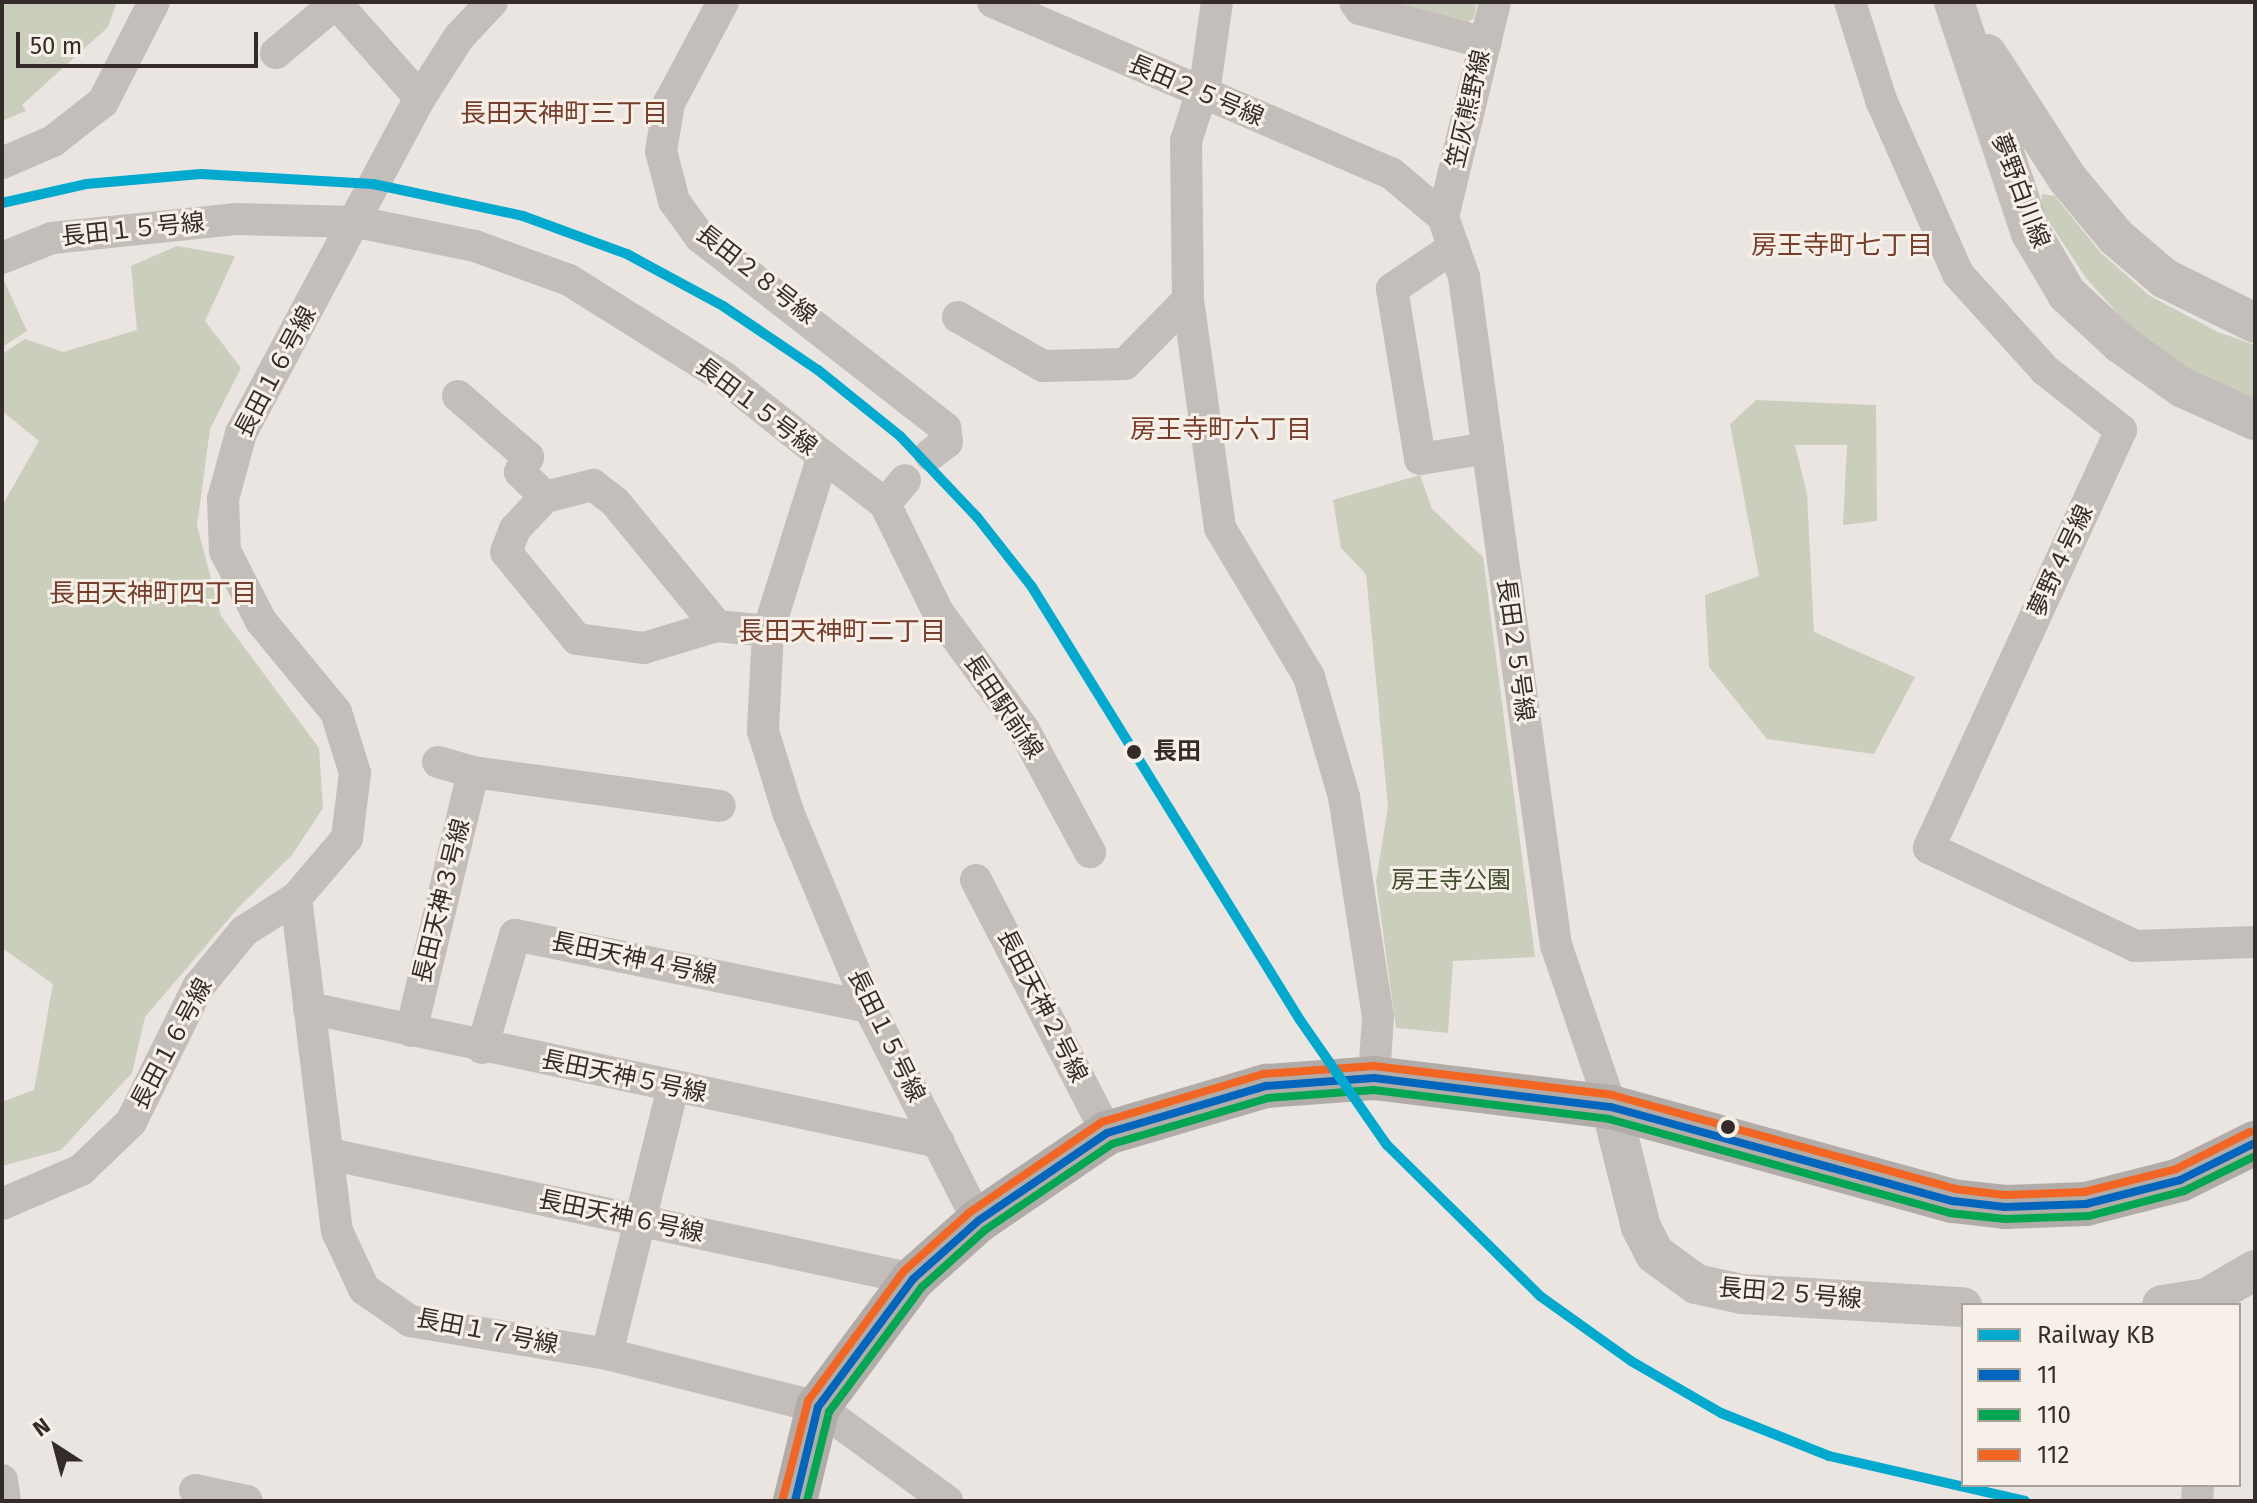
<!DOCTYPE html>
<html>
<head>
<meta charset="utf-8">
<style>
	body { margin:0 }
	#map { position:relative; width:2257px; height:1503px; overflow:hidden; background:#eae5e0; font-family:"Fira Sans","Noto Sans JP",sans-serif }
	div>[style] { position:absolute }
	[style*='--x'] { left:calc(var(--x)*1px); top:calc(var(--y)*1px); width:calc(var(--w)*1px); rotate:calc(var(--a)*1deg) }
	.green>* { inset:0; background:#cbcebc }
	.minor>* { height:32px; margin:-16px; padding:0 16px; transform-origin:16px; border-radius:16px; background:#c3beba }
	.tertiary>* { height:40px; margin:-20px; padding:0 20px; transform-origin:20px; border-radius:20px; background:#c3beba }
	.primary>* { height:44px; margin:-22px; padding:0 22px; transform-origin:22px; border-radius:22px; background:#b2aca8 }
	.bus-1>* { height:8px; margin:-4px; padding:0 4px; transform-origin:4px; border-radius:4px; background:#0065bd }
	.bus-2>* { height:8px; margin:-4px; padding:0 4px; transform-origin:4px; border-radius:4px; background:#00a651 }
	.bus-3>* { height:8px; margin:-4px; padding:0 4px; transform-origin:4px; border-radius:4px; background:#f26522 }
	.rail-1>* { height:10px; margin:-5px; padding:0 5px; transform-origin:5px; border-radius:5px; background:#00a9ce }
	.dots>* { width:22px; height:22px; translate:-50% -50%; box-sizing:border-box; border:4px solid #f7f0e8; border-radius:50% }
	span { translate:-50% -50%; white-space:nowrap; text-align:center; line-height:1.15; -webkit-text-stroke:6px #f7f0e8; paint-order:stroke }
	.street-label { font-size:24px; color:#332c28 }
	.stop-label { font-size:24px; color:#332c28; font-weight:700 }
	.left { translate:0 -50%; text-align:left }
	.park-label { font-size:24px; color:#434e2f }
	.neighbourhood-label { font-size:26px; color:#783e2c }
	.frame { position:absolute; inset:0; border:4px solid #332c28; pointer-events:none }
	.legend { position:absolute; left:1961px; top:1303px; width:280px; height:184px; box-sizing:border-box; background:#f7f0e8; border:2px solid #a9a29b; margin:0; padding:10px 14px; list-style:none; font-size:24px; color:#332c28 }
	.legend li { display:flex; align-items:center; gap:16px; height:40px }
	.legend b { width:40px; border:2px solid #a9a29b }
	.north { position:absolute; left:16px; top:1407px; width:80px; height:80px; -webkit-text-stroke:6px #f7f0e8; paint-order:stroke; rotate:324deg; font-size:22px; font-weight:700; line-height:32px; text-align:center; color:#332c28 }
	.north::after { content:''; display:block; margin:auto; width:28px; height:36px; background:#332c28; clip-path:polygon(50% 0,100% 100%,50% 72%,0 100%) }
	.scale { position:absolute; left:16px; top:32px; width:242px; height:36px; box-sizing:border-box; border:4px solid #332c28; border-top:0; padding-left:10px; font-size:24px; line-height:28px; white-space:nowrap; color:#332c28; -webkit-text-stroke:6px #f7f0e8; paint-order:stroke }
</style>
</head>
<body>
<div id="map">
	<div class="green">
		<div style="clip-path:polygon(2px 2px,117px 2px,108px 27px,22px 105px,26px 111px,2px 121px)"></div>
		<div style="clip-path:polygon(1395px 2px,1477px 2px,1474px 18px,1465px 24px)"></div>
		<div style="clip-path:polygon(2042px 194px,2055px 196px,2100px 252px,2150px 296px,2218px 332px,2255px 345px,2255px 398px,2194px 375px,2129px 326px,2086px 278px,2042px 211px)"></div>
		<div style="clip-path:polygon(177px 246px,235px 256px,205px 321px,241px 368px,210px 429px,197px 526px,221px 616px,319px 748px,323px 808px,292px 855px,238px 908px,145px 1017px,132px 1073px,61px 1150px,2px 1166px,2px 1102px,34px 1090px,53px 984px,2px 948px,2px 506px,39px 441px,2px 411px,2px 354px,25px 339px,63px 352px,137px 330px,131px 266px)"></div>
		<div style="clip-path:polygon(2px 276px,27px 331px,2px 347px)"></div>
		<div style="clip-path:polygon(1756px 400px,1876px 405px,1877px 521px,1843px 525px,1847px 445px,1795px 445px,1807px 494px,1814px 632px,1915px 677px,1874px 754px,1767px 739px,1709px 667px,1705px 595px,1759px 576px,1730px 424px)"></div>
		<div style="clip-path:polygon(1420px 475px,1432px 509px,1483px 557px,1535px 957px,1453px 961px,1448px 1033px,1396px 1028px,1376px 881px,1388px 807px,1366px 574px,1341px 548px,1333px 500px)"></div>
	</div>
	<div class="minor">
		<div style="--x:723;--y:2;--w:115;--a:118.1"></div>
		<div style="--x:669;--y:103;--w:49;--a:99.5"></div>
		<div style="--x:661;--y:151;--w:52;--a:75.4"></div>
		<div style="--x:674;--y:201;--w:44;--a:54.2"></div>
		<div style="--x:700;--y:237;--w:311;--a:37.9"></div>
		<div style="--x:945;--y:428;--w:14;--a:82"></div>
		<div style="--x:947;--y:442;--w:21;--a:143"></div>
		<div style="--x:993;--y:2;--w:433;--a:23.3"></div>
		<div style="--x:1391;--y:173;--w:68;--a:40.2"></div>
		<div style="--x:1443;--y:217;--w:64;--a:70.7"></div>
		<div style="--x:1464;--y:277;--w:674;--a:82.16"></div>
		<div style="--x:1556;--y:945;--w:171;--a:71.2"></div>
		<div style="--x:1217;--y:2;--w:78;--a:98.1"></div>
		<div style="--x:1206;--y:79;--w:65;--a:107.9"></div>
		<div style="--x:1186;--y:141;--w:159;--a:89.3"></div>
		<div style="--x:1188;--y:300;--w:230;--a:82"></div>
		<div style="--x:1220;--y:528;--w:174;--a:59.1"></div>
		<div style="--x:1309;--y:677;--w:125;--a:73.7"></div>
		<div style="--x:1344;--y:797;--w:222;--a:81.2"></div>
		<div style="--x:1378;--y:1016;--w:62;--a:93.7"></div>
		<div style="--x:1355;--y:2;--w:9;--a:54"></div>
		<div style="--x:1360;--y:9;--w:130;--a:15.2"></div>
		<div style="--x:1850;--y:2;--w:103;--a:72.4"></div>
		<div style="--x:1881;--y:100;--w:190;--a:66.1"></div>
		<div style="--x:1958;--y:274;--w:130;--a:47.8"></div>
		<div style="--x:2045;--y:370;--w:97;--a:38.3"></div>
		<div style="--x:2121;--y:430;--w:460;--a:114.7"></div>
		<div style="--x:1929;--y:848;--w:228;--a:25.4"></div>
		<div style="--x:2135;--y:946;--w:120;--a:-1.9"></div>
		<div style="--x:276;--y:53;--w:78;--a:-39.8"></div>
		<div style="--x:336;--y:3;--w:127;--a:48.5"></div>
		<div style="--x:2;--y:163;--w:56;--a:-23.3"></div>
		<div style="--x:53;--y:141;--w:63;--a:-38"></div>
		<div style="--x:103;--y:102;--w:112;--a:-63"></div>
		<div style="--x:1443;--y:217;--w:221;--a:-76.4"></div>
		<div style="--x:1454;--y:247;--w:75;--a:145.9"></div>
		<div style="--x:1392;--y:289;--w:172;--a:80.6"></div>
		<div style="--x:1420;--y:459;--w:69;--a:-9.2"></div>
		<div style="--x:2;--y:258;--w:54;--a:-21.8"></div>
		<div style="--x:52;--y:238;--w:184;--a:-5.9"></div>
		<div style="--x:235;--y:219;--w:122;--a:1.4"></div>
		<div style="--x:357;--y:222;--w:120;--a:11.5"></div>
		<div style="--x:475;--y:246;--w:100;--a:19.9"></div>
		<div style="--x:569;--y:280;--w:184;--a:32.1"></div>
		<div style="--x:725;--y:378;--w:125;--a:38.5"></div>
		<div style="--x:823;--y:456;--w:183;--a:107.4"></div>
		<div style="--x:768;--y:631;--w:100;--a:92.9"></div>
		<div style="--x:763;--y:731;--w:85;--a:72.8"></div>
		<div style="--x:788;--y:812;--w:211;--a:67.4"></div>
		<div style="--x:869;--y:1007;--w:240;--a:63"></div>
		<div style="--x:958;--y:317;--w:98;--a:30"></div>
		<div style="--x:1043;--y:366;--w:82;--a:-1.4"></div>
		<div style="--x:1125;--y:364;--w:90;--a:-45.5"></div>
		<div style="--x:458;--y:396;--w:93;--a:41.1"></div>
		<div style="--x:528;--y:457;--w:17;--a:118"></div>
		<div style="--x:520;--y:472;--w:35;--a:45"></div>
		<div style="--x:823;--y:456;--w:78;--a:37.7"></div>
		<div style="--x:885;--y:504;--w:120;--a:63.9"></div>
		<div style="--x:938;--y:612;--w:146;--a:53.9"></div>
		<div style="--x:1024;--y:730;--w:139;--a:61.6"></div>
		<div style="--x:885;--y:504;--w:31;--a:-50"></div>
		<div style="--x:717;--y:626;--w:161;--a:-129.4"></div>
		<div style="--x:615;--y:502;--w:28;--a:-142"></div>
		<div style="--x:593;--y:485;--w:49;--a:166"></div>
		<div style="--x:545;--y:497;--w:44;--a:133.2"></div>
		<div style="--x:515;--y:529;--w:25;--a:111"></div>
		<div style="--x:506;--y:552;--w:112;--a:50.8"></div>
		<div style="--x:577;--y:639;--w:68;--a:7.7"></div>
		<div style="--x:644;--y:648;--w:76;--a:-16.8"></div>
		<div style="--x:717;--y:626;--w:51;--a:5.6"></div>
		<div style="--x:438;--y:762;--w:36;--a:16"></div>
		<div style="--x:473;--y:772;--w:249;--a:7.8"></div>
		<div style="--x:976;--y:880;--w:285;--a:62.6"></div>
		<div style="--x:296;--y:898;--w:336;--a:83"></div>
		<div style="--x:337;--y:1231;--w:64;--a:65"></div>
		<div style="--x:364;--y:1289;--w:56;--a:34.8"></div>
		<div style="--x:410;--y:1321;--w:200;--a:9.5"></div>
		<div style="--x:607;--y:1354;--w:218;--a:14.1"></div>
		<div style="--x:818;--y:1407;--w:160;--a:36.1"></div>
		<div style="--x:309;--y:1008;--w:644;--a:12.01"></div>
		<div style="--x:411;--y:1031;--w:266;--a:-76.5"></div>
		<div style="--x:482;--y:1048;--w:118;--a:-73.7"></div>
		<div style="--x:515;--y:935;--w:361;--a:11.5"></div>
		<div style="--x:329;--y:1154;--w:597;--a:12.08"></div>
		<div style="--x:2;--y:1204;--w:86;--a:-23.3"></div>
		<div style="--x:81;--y:1170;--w:69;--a:-43.8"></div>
		<div style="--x:131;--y:1122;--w:151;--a:-63.6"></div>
		<div style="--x:198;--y:987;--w:72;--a:-50.6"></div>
		<div style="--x:244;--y:931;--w:62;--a:-32.4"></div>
		<div style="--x:296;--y:898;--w:79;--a:-49.6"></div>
		<div style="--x:347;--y:838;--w:65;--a:-83"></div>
		<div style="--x:355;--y:773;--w:64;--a:-107.3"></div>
		<div style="--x:336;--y:712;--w:118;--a:-129.5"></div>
		<div style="--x:261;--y:621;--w:79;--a:-117.2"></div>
		<div style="--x:225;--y:551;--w:52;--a:-92.2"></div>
		<div style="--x:223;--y:499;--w:68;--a:-74.7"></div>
		<div style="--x:241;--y:433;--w:380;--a:-61.9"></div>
		<div style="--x:420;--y:98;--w:72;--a:-57.4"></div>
		<div style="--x:459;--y:37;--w:48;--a:-46.7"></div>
		<div style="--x:607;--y:1354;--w:275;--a:-76.1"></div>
		<div style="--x:2;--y:1480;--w:21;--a:82"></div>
		<div style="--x:195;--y:1490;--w:53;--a:11.9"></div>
		<div style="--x:2197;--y:1501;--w:16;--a:-86"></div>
	</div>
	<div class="tertiary">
		<div style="--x:1954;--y:2;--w:243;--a:71.6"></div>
		<div style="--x:2031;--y:233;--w:71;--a:59.5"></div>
		<div style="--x:2067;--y:294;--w:74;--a:42.8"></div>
		<div style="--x:2121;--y:344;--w:76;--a:35.4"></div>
		<div style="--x:2183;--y:388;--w:79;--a:24"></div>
		<div style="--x:1987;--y:54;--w:148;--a:57.2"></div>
		<div style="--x:2067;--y:178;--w:77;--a:50.3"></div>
		<div style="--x:2116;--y:237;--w:63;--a:40.5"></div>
		<div style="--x:2164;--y:278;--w:102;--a:26.3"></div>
		<div style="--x:1611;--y:1107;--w:124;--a:76"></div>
		<div style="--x:1641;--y:1227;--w:30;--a:63"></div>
		<div style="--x:1655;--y:1254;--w:51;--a:36.2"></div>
		<div style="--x:1696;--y:1284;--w:47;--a:12.3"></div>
		<div style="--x:1742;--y:1294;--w:221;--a:3.4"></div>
		<div style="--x:2162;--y:1305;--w:46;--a:-8.8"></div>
		<div style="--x:2207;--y:1298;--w:56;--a:-30.3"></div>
	</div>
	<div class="primary">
		<div style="--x:795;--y:1501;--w:97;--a:-76.3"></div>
		<div style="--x:818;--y:1407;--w:159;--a:-53.4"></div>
		<div style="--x:913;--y:1279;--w:87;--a:-41.7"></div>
		<div style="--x:978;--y:1221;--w:156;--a:-34.3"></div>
		<div style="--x:1107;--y:1133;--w:166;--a:-16.5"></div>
		<div style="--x:1266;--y:1086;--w:108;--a:-4.2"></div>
		<div style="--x:1374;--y:1078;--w:239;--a:7"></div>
		<div style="--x:1611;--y:1107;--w:355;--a:15.4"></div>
		<div style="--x:1953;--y:1201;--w:52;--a:6.6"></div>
		<div style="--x:2005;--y:1207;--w:81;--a:-2.1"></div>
		<div style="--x:2086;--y:1204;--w:97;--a:-14.3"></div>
		<div style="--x:2180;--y:1180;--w:84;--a:-26.3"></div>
	</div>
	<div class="bus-1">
		<div style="--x:795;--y:1501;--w:97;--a:-76.3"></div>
		<div style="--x:818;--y:1407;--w:159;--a:-53.4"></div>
		<div style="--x:913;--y:1279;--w:87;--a:-41.7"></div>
		<div style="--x:978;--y:1221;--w:156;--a:-34.3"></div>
		<div style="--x:1107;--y:1133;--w:166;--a:-16.5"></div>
		<div style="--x:1266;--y:1086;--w:108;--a:-4.2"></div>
		<div style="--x:1374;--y:1078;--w:239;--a:7"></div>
		<div style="--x:1611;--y:1107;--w:355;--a:15.4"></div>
		<div style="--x:1953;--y:1201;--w:52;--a:6.6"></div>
		<div style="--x:2005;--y:1207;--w:81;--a:-2.1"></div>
		<div style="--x:2086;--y:1204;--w:97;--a:-14.3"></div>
		<div style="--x:2180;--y:1180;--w:84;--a:-26.3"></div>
	</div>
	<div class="bus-2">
		<div style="--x:807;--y:1501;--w:92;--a:-76.1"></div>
		<div style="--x:829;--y:1412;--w:156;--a:-53.4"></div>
		<div style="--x:922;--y:1287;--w:85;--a:-42.1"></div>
		<div style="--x:985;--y:1230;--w:153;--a:-34.1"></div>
		<div style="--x:1112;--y:1144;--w:163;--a:-16.4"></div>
		<div style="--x:1268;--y:1098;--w:106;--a:-4.3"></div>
		<div style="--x:1374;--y:1090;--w:237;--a:7"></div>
		<div style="--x:1609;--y:1119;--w:354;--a:15.4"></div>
		<div style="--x:1950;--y:1213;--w:55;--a:6.2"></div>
		<div style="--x:2005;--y:1219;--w:84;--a:-2"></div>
		<div style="--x:2089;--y:1216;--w:98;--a:-14.7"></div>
		<div style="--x:2184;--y:1191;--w:79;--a:-26.2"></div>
	</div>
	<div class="bus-3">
		<div style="--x:783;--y:1498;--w:100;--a:-75.5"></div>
		<div style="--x:808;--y:1401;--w:162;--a:-53.6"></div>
		<div style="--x:904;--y:1271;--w:89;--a:-41.8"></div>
		<div style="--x:970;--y:1212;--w:160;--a:-34.3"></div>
		<div style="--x:1102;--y:1122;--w:168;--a:-16.6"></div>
		<div style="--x:1263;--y:1074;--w:111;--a:-4.1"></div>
		<div style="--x:1374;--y:1066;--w:240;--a:6.9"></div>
		<div style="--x:1612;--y:1095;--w:356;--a:15.3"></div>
		<div style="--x:1955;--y:1189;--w:50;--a:6.8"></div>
		<div style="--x:2005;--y:1195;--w:79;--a:-2.2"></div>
		<div style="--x:2084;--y:1192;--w:95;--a:-14"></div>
		<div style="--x:2176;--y:1169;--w:83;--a:-26.6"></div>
	</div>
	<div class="rail-1">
		<div style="--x:2;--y:203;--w:86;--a:-12.7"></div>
		<div style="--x:86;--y:184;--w:115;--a:-5"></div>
		<div style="--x:201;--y:174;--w:172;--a:3.3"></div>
		<div style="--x:373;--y:184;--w:153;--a:12"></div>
		<div style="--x:523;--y:216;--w:111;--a:20.1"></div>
		<div style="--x:627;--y:254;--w:109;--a:28.4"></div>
		<div style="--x:723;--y:306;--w:115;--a:34"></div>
		<div style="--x:818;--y:370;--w:105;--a:38.8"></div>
		<div style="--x:900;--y:436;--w:112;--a:46.5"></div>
		<div style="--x:977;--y:517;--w:89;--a:51.8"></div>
		<div style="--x:1032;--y:587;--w:509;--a:58.25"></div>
		<div style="--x:1300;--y:1020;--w:152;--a:55.2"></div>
		<div style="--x:1387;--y:1145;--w:215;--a:44.6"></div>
		<div style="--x:1540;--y:1296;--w:112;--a:35.5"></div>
		<div style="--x:1631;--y:1361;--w:104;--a:30"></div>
		<div style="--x:1721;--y:1413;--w:116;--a:21.7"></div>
		<div style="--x:1829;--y:1456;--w:201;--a:12.9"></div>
	</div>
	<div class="dots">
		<div style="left:1134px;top:752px;background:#332c28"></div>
		<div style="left:1728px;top:1127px;background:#332c28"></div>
	</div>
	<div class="street-label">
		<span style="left:1196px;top:91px;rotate:23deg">長田２５号線</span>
		<span style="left:1469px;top:109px;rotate:-77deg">笠灰熊野線</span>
		<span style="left:2020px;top:191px;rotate:69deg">夢野白川線</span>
		<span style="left:133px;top:230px;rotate:-6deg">長田１５号線</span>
		<span style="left:756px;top:275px;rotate:38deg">長田２８号線</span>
		<span style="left:276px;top:372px;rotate:-62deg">長田１６号線</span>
		<span style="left:756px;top:407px;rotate:37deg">長田１５号線</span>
		<span style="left:2061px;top:561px;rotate:-65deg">夢野４号線</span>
		<span style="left:1515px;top:650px;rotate:82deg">長田２５号線</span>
		<span style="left:1003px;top:707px;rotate:56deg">長田駅前線</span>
		<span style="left:442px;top:901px;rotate:-76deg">長田天神３号線</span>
		<span style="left:634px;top:959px;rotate:12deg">長田天神４号線</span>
		<span style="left:1042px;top:1006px;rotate:63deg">長田天神２号線</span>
		<span style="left:886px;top:1036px;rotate:64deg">長田１５号線</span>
		<span style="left:172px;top:1044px;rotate:-62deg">長田１６号線</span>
		<span style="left:624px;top:1077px;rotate:12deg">長田天神５号線</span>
		<span style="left:621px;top:1217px;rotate:12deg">長田天神６号線</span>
		<span style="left:1790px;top:1294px;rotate:5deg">長田２５号線</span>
		<span style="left:487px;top:1332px;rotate:11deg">長田１７号線</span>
	</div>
	<div class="stop-label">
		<span class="left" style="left:1153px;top:752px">長田</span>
	</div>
	<div class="park-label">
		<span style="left:1451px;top:881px">房王寺公園</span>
	</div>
	<div class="neighbourhood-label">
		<span style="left:564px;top:114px">長田天神町三丁目</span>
		<span style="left:1842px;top:246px">房王寺町七丁目</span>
		<span style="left:1221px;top:430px">房王寺町六丁目</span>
		<span style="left:153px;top:594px">長田天神町四丁目</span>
		<span style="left:842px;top:632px">長田天神町二丁目</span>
	</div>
	<div class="frame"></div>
	<ul class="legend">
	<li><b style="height:10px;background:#00a9ce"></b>Railway KB</li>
	<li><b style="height:10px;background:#0065bd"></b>11</li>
	<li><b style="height:10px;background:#00a651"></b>110</li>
	<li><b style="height:10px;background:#f26522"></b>112</li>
	</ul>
	<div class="north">N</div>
	<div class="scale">50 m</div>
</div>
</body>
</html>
